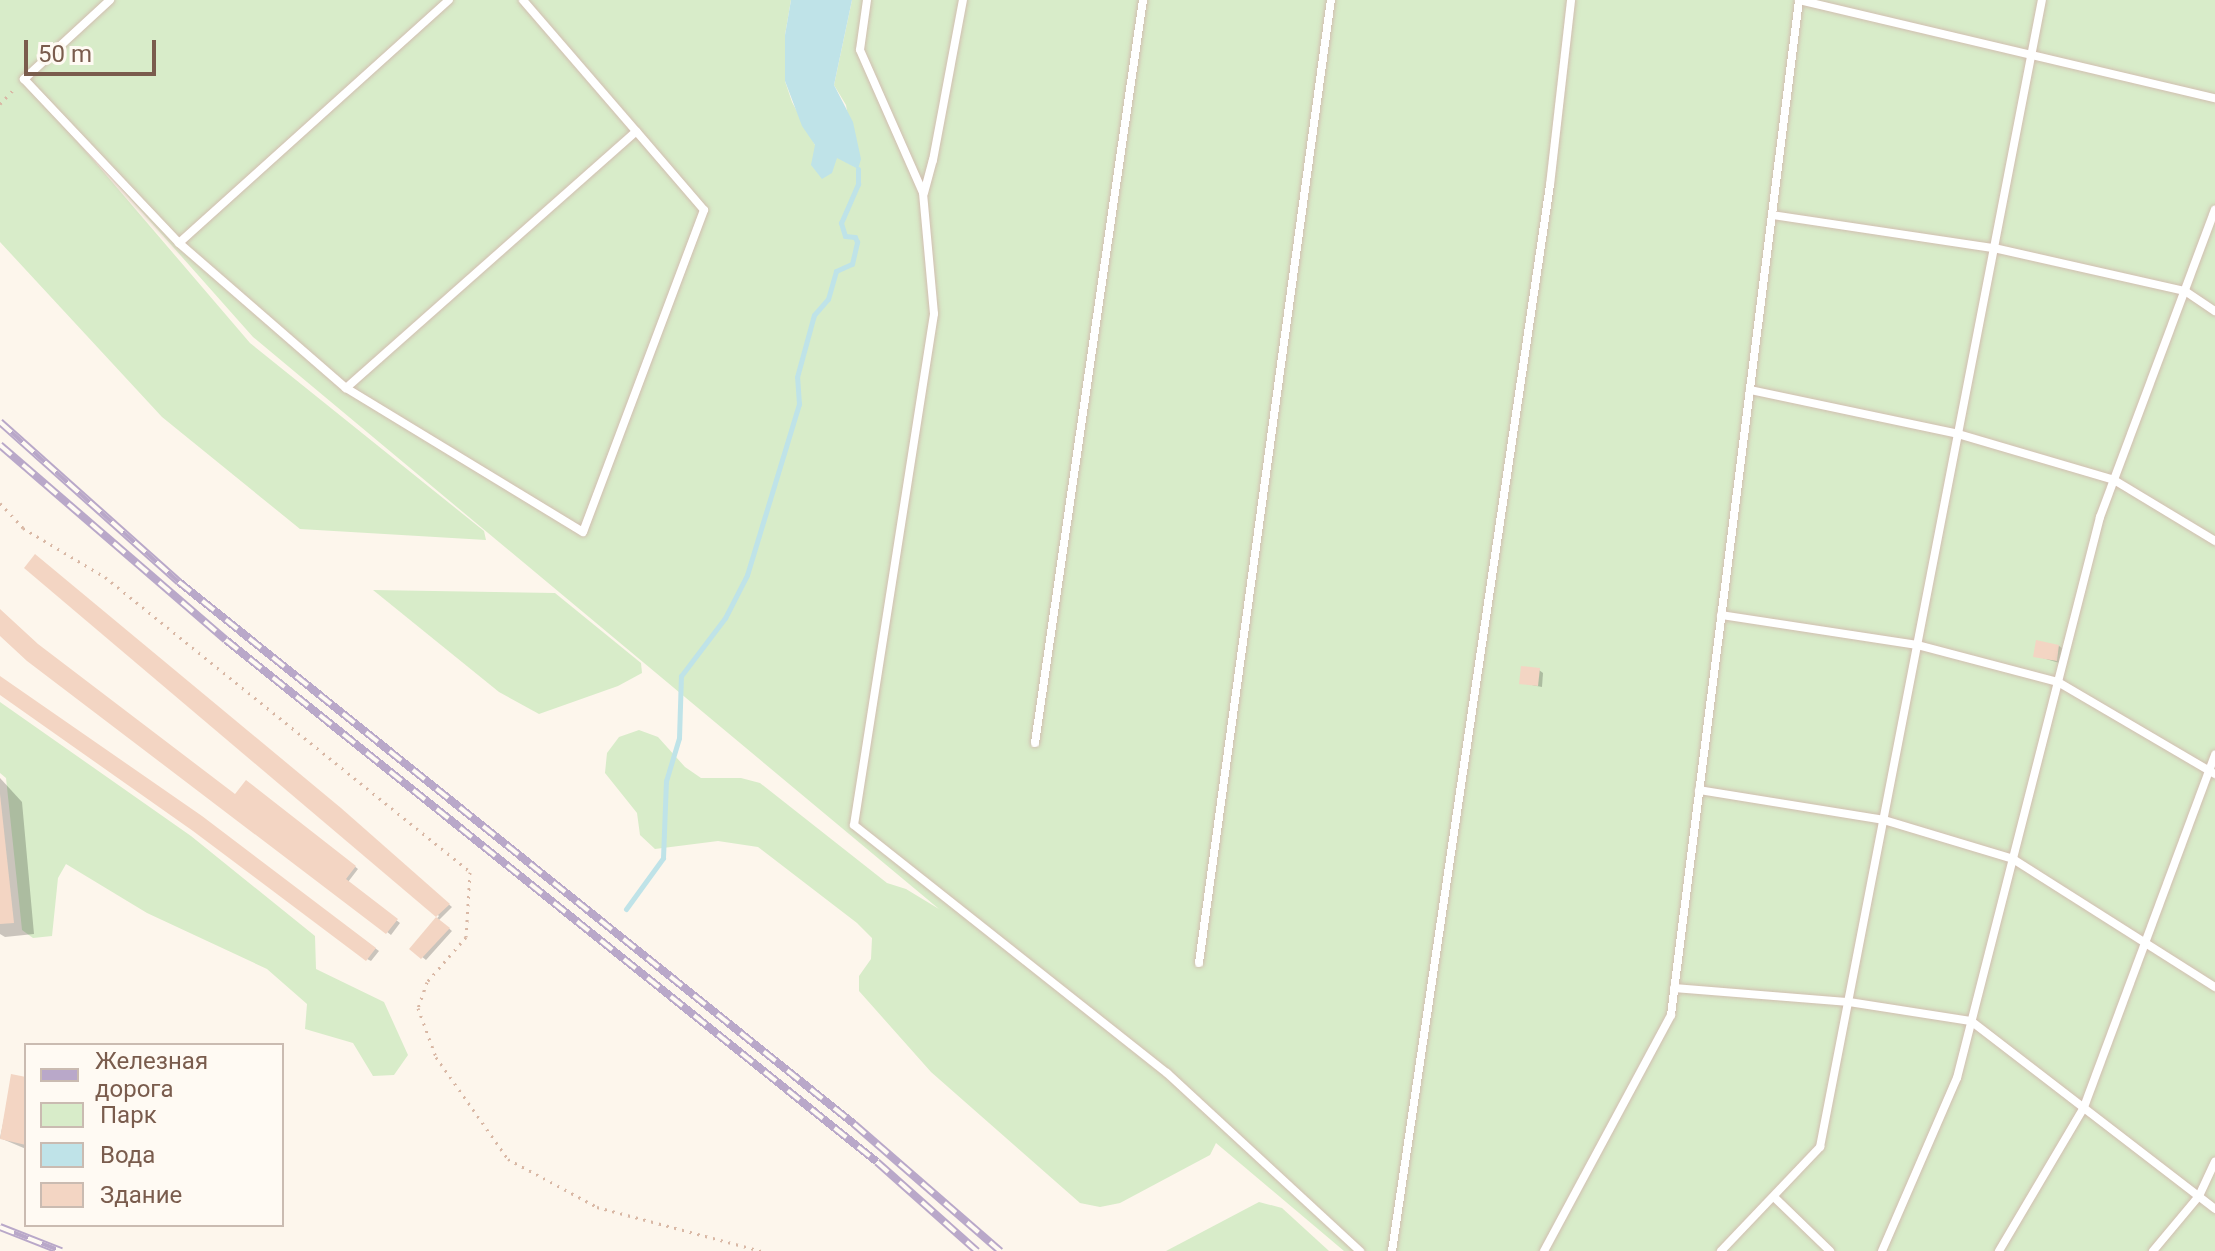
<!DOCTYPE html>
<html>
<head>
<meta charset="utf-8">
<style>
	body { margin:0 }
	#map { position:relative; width:2215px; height:1251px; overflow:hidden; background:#fdf6ec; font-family:Roboto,sans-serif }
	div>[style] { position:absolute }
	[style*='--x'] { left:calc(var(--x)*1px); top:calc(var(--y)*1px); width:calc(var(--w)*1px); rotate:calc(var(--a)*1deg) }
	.green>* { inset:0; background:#d8ecc9 }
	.water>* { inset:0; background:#bfe3e8 }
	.shadow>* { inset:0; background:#0003 }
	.stream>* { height:5px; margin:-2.5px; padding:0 2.5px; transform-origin:2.5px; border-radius:2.5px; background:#bfe3e8 }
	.building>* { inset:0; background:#f3d5c3 }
	.path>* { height:3px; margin-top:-1.5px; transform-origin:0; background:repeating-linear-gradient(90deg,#d9b8a5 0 2px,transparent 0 8px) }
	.roads { filter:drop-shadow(0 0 2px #d1beb0) drop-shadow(0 0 2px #d1beb0) }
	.lane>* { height:8px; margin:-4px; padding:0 4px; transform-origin:4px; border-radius:4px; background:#fff }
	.rail>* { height:8px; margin-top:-4px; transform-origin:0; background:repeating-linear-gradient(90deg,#fffaf3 0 15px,#b9a8c9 0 30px); box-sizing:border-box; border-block:2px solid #b9a8c9 }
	span { translate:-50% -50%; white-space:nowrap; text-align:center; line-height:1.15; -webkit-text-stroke:6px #fffaf3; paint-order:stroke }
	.legend { position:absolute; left:24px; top:1043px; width:260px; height:184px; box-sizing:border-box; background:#fffaf3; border:2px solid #cabbb1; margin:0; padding:10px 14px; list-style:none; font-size:24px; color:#7a5c4d }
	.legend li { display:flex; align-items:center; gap:16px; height:40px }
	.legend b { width:40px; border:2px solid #cabbb1 }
	.scale { position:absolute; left:24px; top:40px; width:132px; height:36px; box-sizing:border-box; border:4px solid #7a5c4d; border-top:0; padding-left:10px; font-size:24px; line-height:28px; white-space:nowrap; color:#7a5c4d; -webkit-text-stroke:6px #fffaf3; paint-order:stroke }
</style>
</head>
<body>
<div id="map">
	<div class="green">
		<div style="clip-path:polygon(0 0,791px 0,785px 35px,785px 81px,792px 102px,815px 145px,857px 168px,846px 105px,834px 85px,852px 0,2215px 0,2215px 1251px,1344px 1251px,1216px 1143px,1210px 1155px,1120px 1203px,1100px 1207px,1080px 1203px,931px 1072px,859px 991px,859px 976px,871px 959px,872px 938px,857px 923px,758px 847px,718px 841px,655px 849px,640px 835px,637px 813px,605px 773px,607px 753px,619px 737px,639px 730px,658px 737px,685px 767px,701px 778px,741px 778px,760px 783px,887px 883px,906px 889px,939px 909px,253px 337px,24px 79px,250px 343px,484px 531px,486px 540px,300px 529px,162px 417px,0 242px)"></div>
		<div style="clip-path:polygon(373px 590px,555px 593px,641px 663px,642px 673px,618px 686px,539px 714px,499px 692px)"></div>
		<div style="clip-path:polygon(0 702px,191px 836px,315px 936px,316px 969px,384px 1002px,408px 1055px,394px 1075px,373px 1076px,353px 1043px,305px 1029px,307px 1004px,267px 969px,147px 913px,66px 864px,58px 878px,52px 936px,33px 938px,22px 930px,6px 778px,0 773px)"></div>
		<div style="clip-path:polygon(1259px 1202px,1282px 1208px,1329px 1251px,1166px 1251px)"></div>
	</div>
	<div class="water">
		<div style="clip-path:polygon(791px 0,852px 0,834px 85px,853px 122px,861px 159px,858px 169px,837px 158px,832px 173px,822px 179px,811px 165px,815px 145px,802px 126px,785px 81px,785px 35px)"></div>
	</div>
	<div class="shadow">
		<div style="clip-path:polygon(40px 559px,452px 907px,439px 920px,452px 931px,426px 960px,412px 949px,439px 916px,27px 567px)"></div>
		<div style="clip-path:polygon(0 610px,42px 649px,235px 796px,250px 784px,358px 869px,348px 882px,400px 923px,391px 935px,0 633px)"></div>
		<div style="clip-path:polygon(2059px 646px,2068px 652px,2066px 665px,2036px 656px)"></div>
		<div style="clip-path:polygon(1539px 670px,1543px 673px,1542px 687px,1521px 683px)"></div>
		<div style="clip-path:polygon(0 678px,206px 821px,379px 951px,371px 961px,367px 959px,194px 829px,0 693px)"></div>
		<div style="clip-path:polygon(0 778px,22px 802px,34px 934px,5px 937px,0 934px)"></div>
		<div style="clip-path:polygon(13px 1076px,26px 1079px,26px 1149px,0 1138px)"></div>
	</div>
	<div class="stream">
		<div style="--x:626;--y:909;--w:63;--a:-54"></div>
		<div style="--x:663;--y:858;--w:77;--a:-87.8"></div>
		<div style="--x:666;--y:781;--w:45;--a:-73.2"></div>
		<div style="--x:679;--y:738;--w:62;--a:-88.2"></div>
		<div style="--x:681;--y:676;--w:73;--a:-52.8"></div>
		<div style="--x:725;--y:618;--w:48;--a:-62.9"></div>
		<div style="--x:747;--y:575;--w:179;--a:-73.1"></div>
		<div style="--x:799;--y:404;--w:27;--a:-94"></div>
		<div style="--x:797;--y:377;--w:64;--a:-74.7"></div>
		<div style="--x:814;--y:315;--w:21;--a:-49"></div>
		<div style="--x:828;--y:299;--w:29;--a:-74"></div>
		<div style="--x:836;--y:271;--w:17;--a:-24"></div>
		<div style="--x:852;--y:264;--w:23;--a:-77"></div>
		<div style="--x:857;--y:242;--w:5;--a:-112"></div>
		<div style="--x:855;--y:237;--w:10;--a:-174"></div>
		<div style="--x:845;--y:236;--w:14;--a:-107"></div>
		<div style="--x:841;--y:223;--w:43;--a:-66.4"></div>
		<div style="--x:858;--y:184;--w:15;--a:-90"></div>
	</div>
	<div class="building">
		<div style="clip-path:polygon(35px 554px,341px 808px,450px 904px,436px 917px,24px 568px)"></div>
		<div style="clip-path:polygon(0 609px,38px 644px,235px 794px,246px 780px,356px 866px,346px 879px,398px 919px,386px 934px,27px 661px,0 636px)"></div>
		<div style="clip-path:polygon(2036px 640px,2059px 645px,2057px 661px,2033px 657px)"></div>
		<div style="clip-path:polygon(1521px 666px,1540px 668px,1538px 686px,1519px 684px)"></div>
		<div style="clip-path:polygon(0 676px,202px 816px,376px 948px,366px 961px,193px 831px,0 695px)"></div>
		<div style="clip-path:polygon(0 794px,14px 923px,0 924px)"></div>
		<div style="clip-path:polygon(436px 917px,450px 928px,421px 959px,409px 949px)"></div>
		<div style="clip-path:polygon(11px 1074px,26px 1077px,26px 1145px,0 1139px)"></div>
	</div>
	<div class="path">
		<div style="--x:0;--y:104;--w:21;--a:-47"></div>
		<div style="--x:0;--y:503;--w:34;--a:47"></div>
		<div style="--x:23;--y:528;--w:96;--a:30.9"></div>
		<div style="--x:105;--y:577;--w:469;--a:38.9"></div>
		<div style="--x:470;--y:872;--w:65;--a:93.5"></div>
		<div style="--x:466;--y:937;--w:60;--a:130.9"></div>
		<div style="--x:427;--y:982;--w:28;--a:109"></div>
		<div style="--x:418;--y:1008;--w:52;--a:69.8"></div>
		<div style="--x:436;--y:1057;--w:125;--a:54.8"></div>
		<div style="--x:508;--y:1159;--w:101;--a:28.3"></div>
		<div style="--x:597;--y:1207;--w:170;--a:15"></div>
	</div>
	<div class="roads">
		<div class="lane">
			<div style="--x:110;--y:0;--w:117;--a:137.4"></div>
			<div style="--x:24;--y:79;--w:226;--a:46.6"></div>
			<div style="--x:179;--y:243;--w:363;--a:-42"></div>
			<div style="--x:867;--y:0;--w:50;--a:98"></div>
			<div style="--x:860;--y:50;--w:156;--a:66.2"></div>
			<div style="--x:923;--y:193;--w:121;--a:84.8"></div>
			<div style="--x:934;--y:314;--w:517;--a:98.9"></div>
			<div style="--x:854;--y:825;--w:399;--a:38.4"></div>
			<div style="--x:1167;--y:1073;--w:263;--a:42.7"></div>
			<div style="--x:1799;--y:0;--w:427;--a:13.3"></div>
			<div style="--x:924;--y:193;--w:34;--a:-75"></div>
			<div style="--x:933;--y:160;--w:163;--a:-79.4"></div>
			<div style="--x:1772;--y:215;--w:224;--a:8.5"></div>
			<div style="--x:1994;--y:248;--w:196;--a:12.7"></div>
			<div style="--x:2185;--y:291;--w:36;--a:34"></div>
			<div style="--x:179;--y:243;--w:221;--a:41"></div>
			<div style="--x:346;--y:388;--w:277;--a:31.3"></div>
			<div style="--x:583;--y:532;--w:344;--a:-69.4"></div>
			<div style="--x:704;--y:210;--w:104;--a:-130.7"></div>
			<div style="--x:346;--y:388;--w:387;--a:-41.5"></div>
			<div style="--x:636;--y:131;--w:173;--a:-130.8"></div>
			<div style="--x:1750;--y:390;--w:213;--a:11.9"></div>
			<div style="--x:1958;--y:434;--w:163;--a:16.4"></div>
			<div style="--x:2114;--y:480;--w:118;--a:31.1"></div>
			<div style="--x:1721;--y:615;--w:198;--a:8.7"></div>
			<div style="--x:1917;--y:645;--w:146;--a:14.7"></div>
			<div style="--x:2058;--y:682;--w:182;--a:30.4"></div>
			<div style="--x:1035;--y:743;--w:751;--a:-81.73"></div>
			<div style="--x:1699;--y:790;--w:187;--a:9.2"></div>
			<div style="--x:1884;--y:820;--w:135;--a:16.8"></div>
			<div style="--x:2013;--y:859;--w:239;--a:32.4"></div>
			<div style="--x:1199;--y:963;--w:972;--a:-82.2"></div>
			<div style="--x:1674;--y:988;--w:176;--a:4.6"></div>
			<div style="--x:1849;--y:1002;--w:123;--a:8.9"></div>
			<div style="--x:1971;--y:1021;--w:308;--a:37.6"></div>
			<div style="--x:1774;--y:1197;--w:78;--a:44"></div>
			<div style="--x:1392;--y:1251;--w:1078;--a:-81.57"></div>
			<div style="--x:1550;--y:185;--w:186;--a:-83.5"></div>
			<div style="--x:1544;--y:1251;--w:268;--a:-61.7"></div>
			<div style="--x:1671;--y:1015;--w:1023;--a:-82.81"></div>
			<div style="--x:1721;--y:1251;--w:144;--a:-46.4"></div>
			<div style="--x:1820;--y:1147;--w:1168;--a:-79.05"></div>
			<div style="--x:1882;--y:1251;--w:189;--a:-66.6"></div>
			<div style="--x:1957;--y:1078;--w:579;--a:-75.7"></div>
			<div style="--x:2100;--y:517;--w:328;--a:-69.5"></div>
			<div style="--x:1999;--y:1251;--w:167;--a:-59.4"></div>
			<div style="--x:2084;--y:1107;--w:376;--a:-69.6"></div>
			<div style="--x:2153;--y:1251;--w:72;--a:-50.1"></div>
			<div style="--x:2199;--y:1196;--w:38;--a:-65"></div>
		</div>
	</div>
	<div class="rail">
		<div style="--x:0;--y:422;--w:240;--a:41.8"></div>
		<div style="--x:179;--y:582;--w:866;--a:38.76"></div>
		<div style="--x:854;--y:1124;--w:194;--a:41"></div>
		<div style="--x:0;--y:445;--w:298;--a:40.8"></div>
		<div style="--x:226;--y:640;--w:834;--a:38.72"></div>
		<div style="--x:877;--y:1162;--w:134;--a:41.7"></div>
		<div style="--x:0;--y:1227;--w:66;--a:21.5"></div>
	</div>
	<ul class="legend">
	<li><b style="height:10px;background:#b9a8c9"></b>Железная дорога</li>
	<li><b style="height:22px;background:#d8ecc9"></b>Парк</li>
	<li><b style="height:22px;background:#bfe3e8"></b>Вода</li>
	<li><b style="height:22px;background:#f3d5c3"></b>Здание</li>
	</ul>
	<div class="scale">50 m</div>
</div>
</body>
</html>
